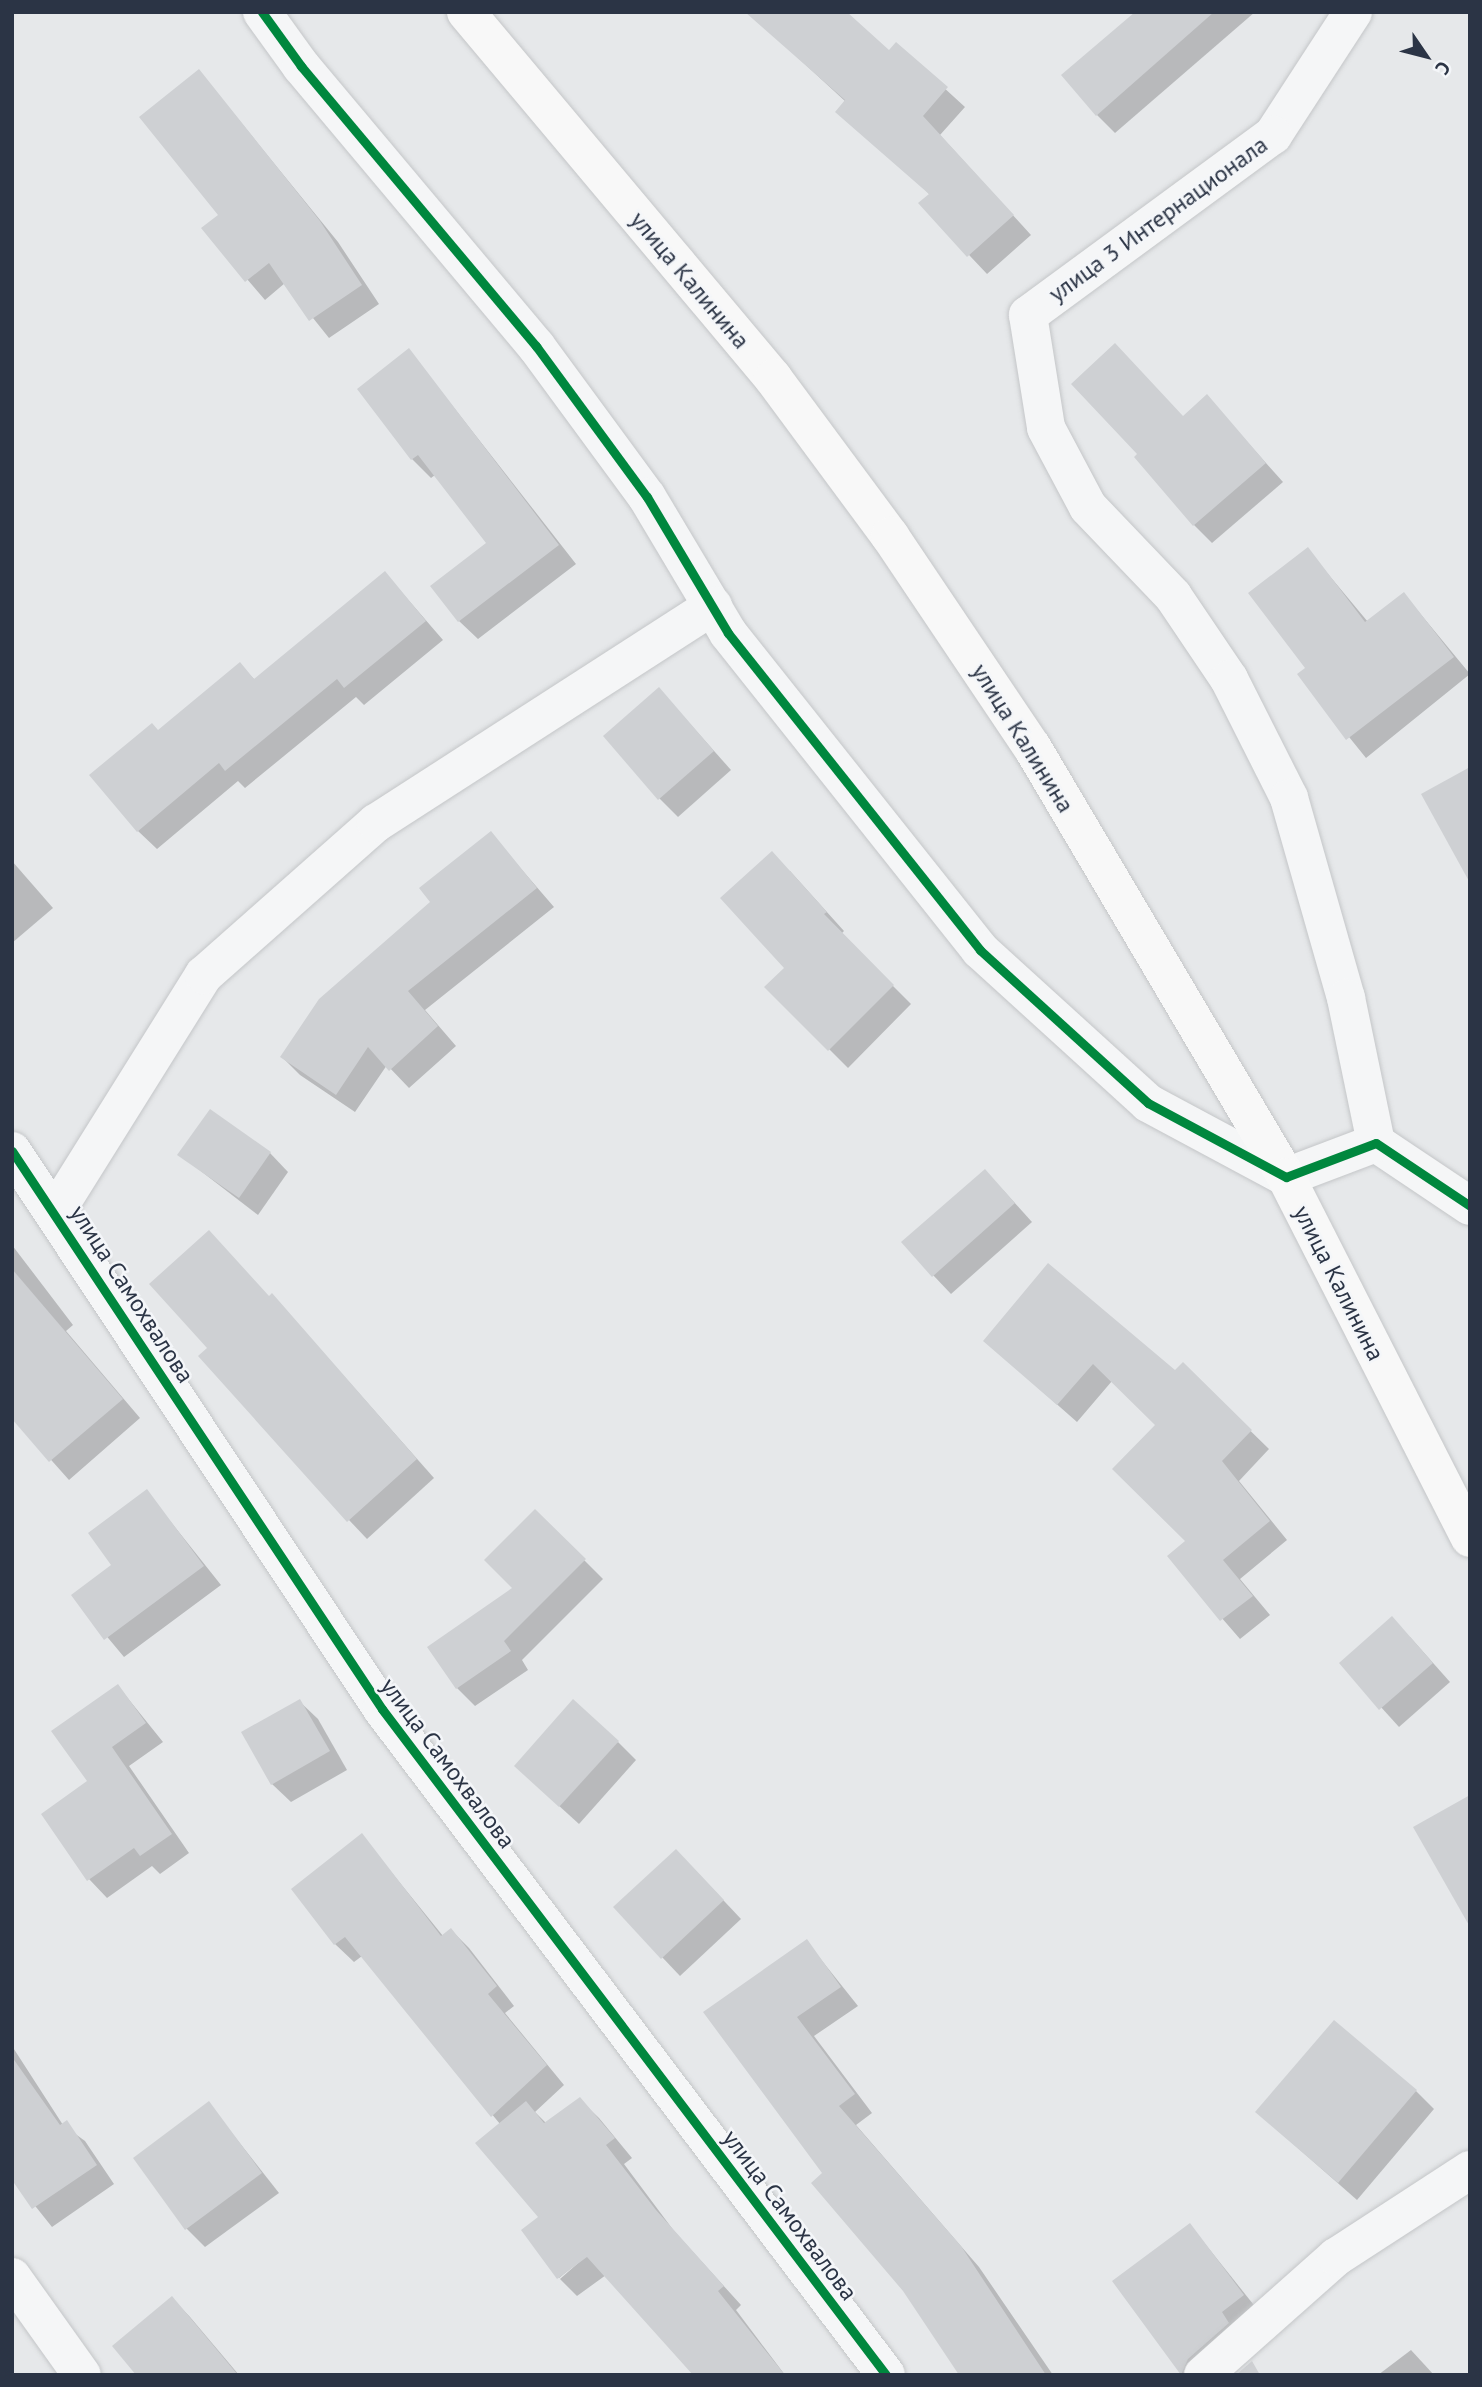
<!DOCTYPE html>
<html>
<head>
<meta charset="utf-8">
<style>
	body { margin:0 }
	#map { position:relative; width:1482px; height:2387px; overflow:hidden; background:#e6e8ea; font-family:"PT Sans",sans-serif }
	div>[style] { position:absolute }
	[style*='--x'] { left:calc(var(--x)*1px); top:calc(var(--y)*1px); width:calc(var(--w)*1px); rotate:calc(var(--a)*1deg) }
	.shadow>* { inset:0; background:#0003 }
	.building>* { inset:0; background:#ced0d3 }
	.roads { filter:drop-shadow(0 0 2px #c4c6c8) drop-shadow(0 0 2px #c4c6c8) }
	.minor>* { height:38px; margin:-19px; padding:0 19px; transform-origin:19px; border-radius:19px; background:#f5f6f7 }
	.secondary>* { height:38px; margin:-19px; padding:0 19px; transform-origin:19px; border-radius:19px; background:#f8f8f8 }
	.cycleway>* { height:9px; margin:-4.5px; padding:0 4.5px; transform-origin:4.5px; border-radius:4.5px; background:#00873e }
	span { translate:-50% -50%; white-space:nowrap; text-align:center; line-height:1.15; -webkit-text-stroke:5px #f4f6f9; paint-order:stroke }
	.street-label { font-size:24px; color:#2b3445 }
	.frame { position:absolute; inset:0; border:14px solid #2b3445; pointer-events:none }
	.north { position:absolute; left:1391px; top:21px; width:70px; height:70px; -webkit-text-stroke:5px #f4f6f9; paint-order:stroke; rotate:125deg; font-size:19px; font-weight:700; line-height:28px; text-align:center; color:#2b3445 }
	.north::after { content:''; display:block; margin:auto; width:24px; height:32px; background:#2b3445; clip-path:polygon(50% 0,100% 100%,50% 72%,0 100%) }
</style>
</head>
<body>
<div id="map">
	<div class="shadow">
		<div style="clip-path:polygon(748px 12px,889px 52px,896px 44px,965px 107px,940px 135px,1031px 235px,987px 274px,920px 203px,930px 195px,846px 102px)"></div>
		<div style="clip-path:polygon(1138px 12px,1255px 12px,1115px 133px,1097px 115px)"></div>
		<div style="clip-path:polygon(199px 71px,338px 242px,379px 304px,329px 338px,285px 283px,265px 300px,204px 229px,220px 216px)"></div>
		<div style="clip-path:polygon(415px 358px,576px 564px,478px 639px,459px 621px,488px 544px,435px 475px,431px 478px,412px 459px,359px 389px)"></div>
		<div style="clip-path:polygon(1207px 397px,1283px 482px,1212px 543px,1194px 525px,1183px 418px)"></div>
		<div style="clip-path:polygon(1308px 550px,1368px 622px,1404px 594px,1470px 674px,1366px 758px,1299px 675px,1308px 668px)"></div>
		<div style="clip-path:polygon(385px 573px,443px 640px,364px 705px,356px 697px,245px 788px,238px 781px,157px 849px,138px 831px,159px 732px,240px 665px,255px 680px)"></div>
		<div style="clip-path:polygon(659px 689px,731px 770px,678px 817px,659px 798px)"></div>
		<div style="clip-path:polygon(490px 833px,554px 907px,425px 1010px,456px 1046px,409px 1088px,387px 1065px,355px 1112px,300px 1075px,282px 1057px,432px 902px)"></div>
		<div style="clip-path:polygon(12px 861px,53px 908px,12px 943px)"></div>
		<div style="clip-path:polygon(790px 871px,844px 931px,841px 934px,911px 1004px,848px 1068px,767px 987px,786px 968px)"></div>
		<div style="clip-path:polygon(270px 1153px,288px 1172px,258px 1215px,180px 1155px)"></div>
		<div style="clip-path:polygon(1003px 1190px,1032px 1222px,951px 1294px,933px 1275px)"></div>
		<div style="clip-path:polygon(12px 1245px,73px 1325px,66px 1331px,140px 1418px,69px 1480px,12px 1416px)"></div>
		<div style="clip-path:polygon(272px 1295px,434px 1478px,367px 1539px,349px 1520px)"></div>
		<div style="clip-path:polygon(985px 1341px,1175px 1373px,1183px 1365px,1269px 1449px,1239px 1481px,1287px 1540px,1240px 1579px,1270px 1615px,1240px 1639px,1169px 1557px,1188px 1542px,1158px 1425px,1112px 1381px,1077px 1422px)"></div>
		<div style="clip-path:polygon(147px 1492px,221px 1585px,124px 1657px,73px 1596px,114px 1565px)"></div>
		<div style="clip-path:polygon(535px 1511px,603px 1579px,522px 1660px,528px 1670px,475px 1706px,457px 1688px,515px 1589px)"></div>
		<div style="clip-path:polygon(1410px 1637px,1450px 1682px,1399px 1727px,1341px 1663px)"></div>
		<div style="clip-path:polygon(118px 1686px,163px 1742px,129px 1766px,189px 1853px,160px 1874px,152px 1866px,107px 1898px,89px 1879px,89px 1782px)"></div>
		<div style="clip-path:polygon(299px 1701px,318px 1719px,347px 1770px,291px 1802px,272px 1784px)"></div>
		<div style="clip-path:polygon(618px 1742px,636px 1760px,579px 1824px,535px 1784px)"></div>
		<div style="clip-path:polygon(362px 1836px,443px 1936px,451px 1930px,469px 1948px,514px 2006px,505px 2013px,564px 2085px,535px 2112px,546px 2123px,580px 2100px,599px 2118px,632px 2158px,624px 2164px,674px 2231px,741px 2305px,736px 2310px,785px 2375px,606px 2275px,577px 2296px,560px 2279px,593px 2250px,559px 2278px,523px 2230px,540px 2218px,500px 2124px,362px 1956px,354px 1962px,335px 1944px)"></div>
		<div style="clip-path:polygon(694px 1869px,741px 1919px,680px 1976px,662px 1957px)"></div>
		<div style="clip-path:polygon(807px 1942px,858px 2006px,814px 2036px,872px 2113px,856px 2125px,979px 2267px,1053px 2375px,961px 2375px,825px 2174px,706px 2012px)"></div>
		<div style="clip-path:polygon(12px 2046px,63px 2125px,85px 2141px,114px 2184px,52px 2227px,12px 2177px)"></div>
		<div style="clip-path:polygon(1416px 2091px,1434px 2109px,1357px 2200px,1257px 2112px)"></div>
		<div style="clip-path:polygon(209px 2104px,279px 2193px,205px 2247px,186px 2228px)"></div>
		<div style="clip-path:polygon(1190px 2225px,1261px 2314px,1209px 2375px,1183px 2375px,1115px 2282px)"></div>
		<div style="clip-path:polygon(172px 2298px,190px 2317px,239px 2375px,138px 2375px)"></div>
		<div style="clip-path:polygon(1411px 2350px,1434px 2375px,1378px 2375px)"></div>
	</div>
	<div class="building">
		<div style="clip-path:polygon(745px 12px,847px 12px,889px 50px,896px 42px,948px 87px,923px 116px,1014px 215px,967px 257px,918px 203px,929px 194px,835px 112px,845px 100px)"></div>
		<div style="clip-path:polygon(1135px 12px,1214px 12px,1096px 116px,1061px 75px)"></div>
		<div style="clip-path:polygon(199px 69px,320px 221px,362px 285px,309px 321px,269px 263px,245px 282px,201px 228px,218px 215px,139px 117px)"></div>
		<div style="clip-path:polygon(1115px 343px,1183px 416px,1207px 394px,1266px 463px,1193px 526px,1134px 457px,1137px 454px,1071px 384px)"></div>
		<div style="clip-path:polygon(409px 348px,559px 545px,458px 622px,430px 586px,486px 543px,418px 455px,411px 460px,357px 389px)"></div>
		<div style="clip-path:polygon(1308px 547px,1365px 622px,1404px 592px,1454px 657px,1346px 740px,1297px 674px,1305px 668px,1248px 593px)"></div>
		<div style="clip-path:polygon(385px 571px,426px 621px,344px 688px,337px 679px,225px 771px,219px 763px,137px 832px,89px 775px,152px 723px,158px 730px,240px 662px,254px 679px)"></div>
		<div style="clip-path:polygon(659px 687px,714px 751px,658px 800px,603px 736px)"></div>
		<div style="clip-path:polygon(1470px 767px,1470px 883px,1421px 794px)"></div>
		<div style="clip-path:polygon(491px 831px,537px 888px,408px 991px,438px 1026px,389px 1071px,368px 1047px,336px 1095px,280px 1057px,319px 999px,430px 902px,419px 888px)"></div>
		<div style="clip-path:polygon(772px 851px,827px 912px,824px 914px,894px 985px,828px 1051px,764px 987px,784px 968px,720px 898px)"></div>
		<div style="clip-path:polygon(210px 1109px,271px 1152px,239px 1198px,177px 1155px)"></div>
		<div style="clip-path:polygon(985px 1169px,1015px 1203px,932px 1277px,901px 1242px)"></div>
		<div style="clip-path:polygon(209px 1230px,269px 1296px,272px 1293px,417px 1459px,347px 1522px,198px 1356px,207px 1348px,149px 1284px)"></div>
		<div style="clip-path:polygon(1048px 1263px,1175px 1370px,1183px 1362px,1252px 1430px,1222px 1461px,1270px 1521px,1223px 1560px,1253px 1596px,1220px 1621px,1167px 1556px,1185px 1541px,1112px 1469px,1155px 1425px,1093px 1364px,1057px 1405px,983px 1341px)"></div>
		<div style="clip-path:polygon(12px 1269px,123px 1399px,49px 1462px,12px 1419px)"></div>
		<div style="clip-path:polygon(147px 1489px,204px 1566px,104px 1640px,71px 1595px,111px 1565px,88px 1533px)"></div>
		<div style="clip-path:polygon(535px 1509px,586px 1559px,504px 1641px,511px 1651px,456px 1689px,427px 1647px,512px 1588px,484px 1560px)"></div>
		<div style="clip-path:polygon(1392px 1616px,1433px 1663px,1379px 1710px,1339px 1663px)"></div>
		<div style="clip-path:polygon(118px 1684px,146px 1723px,112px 1747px,172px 1834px,140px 1856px,134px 1848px,87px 1881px,41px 1814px,87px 1781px,51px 1731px)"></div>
		<div style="clip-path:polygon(300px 1699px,330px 1751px,271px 1785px,241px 1732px)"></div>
		<div style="clip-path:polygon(573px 1699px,619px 1741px,559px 1807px,514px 1766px)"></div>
		<div style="clip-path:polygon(1470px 1795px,1470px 1927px,1413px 1827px)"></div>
		<div style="clip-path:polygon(362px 1833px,441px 1936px,451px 1928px,497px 1986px,488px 1994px,547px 2065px,491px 2117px,345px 1937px,334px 1945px,291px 1889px)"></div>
		<div style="clip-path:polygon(676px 1849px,724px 1900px,661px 1959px,613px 1907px)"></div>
		<div style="clip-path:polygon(807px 1939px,841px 1987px,797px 2017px,855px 2094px,839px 2106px,961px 2246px,1046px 2375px,959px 2375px,903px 2291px,811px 2183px,822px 2173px,703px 2012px)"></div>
		<div style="clip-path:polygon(1334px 2020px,1417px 2090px,1338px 2183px,1255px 2112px)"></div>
		<div style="clip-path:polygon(12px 2057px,60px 2125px,67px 2120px,97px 2165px,32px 2209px,12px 2180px)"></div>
		<div style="clip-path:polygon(580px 2097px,615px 2138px,606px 2145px,656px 2210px,724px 2286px,718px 2291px,785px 2375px,693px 2375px,587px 2257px,557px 2279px,521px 2230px,538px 2217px,475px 2143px,526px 2101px,544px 2123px)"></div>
		<div style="clip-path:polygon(209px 2101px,262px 2173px,185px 2230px,133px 2158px)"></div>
		<div style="clip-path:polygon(1190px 2223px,1244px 2295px,1222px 2312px,1229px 2323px,1188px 2359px,1181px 2375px,1112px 2281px)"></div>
		<div style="clip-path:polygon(172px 2296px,238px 2375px,136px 2375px,112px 2346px)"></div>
		<div style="clip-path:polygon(1252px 2361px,1260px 2375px,1236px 2375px)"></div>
	</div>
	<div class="roads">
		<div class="minor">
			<div style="--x:262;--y:12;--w:67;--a:54.2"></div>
			<div style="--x:301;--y:66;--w:366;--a:50"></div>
			<div style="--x:536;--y:346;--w:187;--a:53.7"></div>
			<div style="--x:647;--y:497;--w:158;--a:59.2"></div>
			<div style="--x:728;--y:633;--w:405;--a:51.5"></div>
			<div style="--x:980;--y:950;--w:227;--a:42.3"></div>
			<div style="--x:1148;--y:1103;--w:157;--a:28.2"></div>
			<div style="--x:1286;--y:1177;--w:96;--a:-20.7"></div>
			<div style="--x:1376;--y:1143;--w:113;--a:33.8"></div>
			<div style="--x:1353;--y:12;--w:147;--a:123"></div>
			<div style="--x:1273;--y:135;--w:304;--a:143.7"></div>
			<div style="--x:1028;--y:315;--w:114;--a:80.9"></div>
			<div style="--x:1046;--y:428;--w:89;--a:62"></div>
			<div style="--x:1088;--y:507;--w:123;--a:46.3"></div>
			<div style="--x:1173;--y:596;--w:100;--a:56"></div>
			<div style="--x:1229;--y:679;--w:133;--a:63.2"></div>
			<div style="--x:1289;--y:798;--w:208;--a:74.1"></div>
			<div style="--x:1346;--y:998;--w:148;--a:78.3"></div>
			<div style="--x:12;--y:1151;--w:670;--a:56.45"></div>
			<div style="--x:382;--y:1709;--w:835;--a:52.88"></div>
			<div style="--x:55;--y:1213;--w:281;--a:-58"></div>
			<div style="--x:204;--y:975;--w:230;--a:-41.5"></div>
			<div style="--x:376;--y:823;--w:401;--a:-32.8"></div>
			<div style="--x:12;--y:2277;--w:120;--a:54.5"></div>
			<div style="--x:1203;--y:2375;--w:178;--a:-41.6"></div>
			<div style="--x:1336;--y:2257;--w:160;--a:-33"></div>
		</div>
		<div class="secondary">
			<div style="--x:466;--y:12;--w:478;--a:50"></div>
			<div style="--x:773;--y:378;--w:197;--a:53.5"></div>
			<div style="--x:890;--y:536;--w:254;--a:56.1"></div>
			<div style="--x:1032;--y:747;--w:499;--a:59.4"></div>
			<div style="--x:1286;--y:1177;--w:405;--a:63"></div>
		</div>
	</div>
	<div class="cycleway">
		<div style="--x:262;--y:12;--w:67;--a:54.2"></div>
		<div style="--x:301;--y:66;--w:366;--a:50"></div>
		<div style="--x:536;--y:346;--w:187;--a:53.7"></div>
		<div style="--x:647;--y:497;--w:158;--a:59.2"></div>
		<div style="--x:728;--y:633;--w:405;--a:51.5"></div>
		<div style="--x:980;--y:950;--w:227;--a:42.3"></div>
		<div style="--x:1148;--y:1103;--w:157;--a:28.2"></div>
		<div style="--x:1286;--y:1177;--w:96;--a:-20.7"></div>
		<div style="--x:1376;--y:1143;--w:113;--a:33.8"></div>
		<div style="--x:12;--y:1151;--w:670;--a:56.45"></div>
		<div style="--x:382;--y:1709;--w:835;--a:52.88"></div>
	</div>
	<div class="street-label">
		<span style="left:1158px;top:219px;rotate:-36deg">улица 3 Интернационала</span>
		<span style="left:690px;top:280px;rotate:50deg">улица Калинина</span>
		<span style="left:1023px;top:738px;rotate:58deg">улица Калинина</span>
		<span style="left:1339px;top:1283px;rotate:63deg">улица Калинина</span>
		<span style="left:132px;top:1294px;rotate:57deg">улица Самохвалова</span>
		<span style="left:448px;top:1763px;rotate:53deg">улица Самохвалова</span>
		<span style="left:790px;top:2215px;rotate:53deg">улица Самохвалова</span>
	</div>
	<div class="frame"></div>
	<div class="north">С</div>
</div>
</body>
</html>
